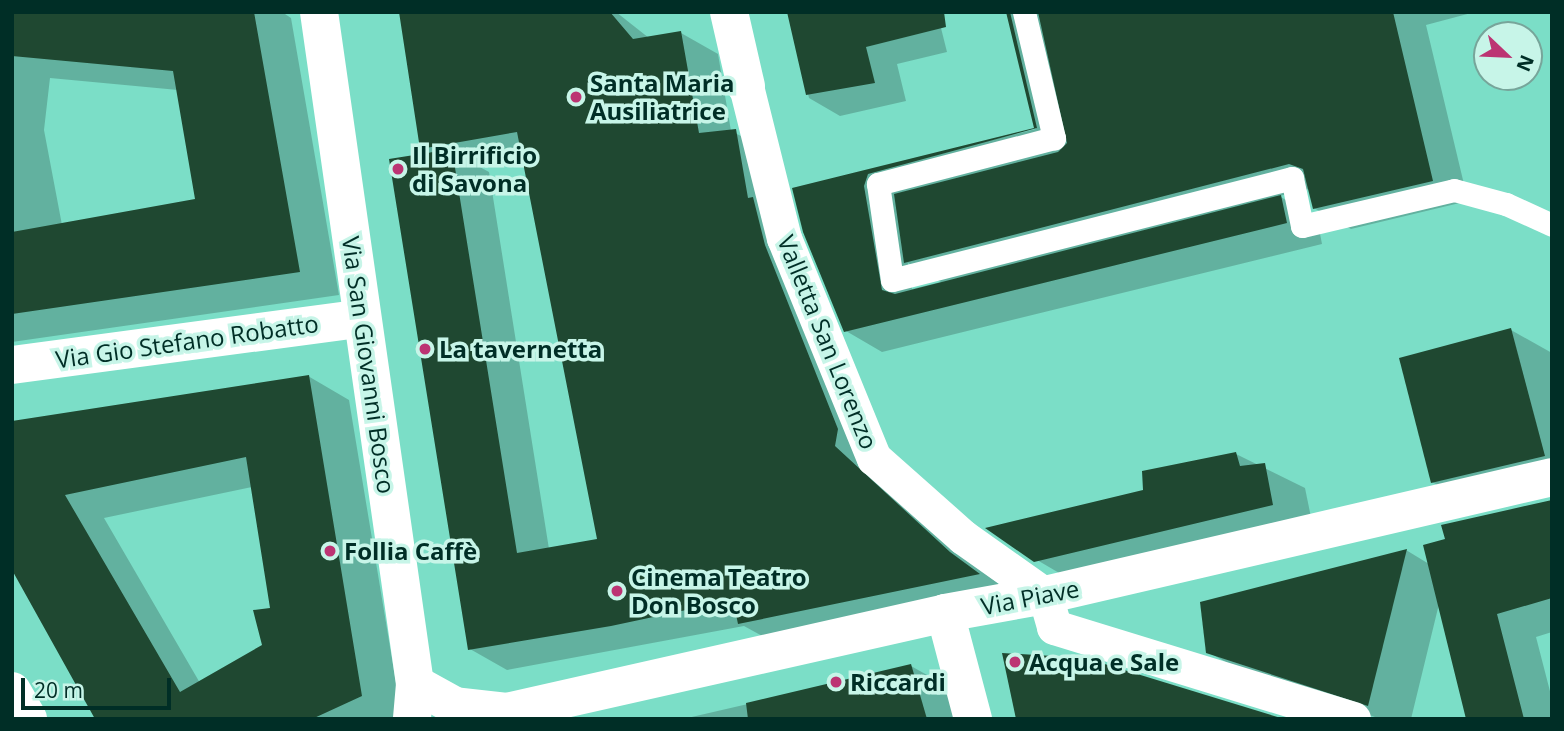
<!DOCTYPE html>
<html>
<head>
<meta charset="utf-8">
<style>
	body { margin:0 }
	#map { position:relative; width:1564px; height:731px; overflow:hidden; background:#7bdec7; font-family:"Open Sans",sans-serif }
	div>[style] { position:absolute }
	[style*='--x'] { left:calc(var(--x)*1px); top:calc(var(--y)*1px); width:calc(var(--w)*1px); rotate:calc(var(--a)*1deg) }
	.shadow>* { inset:0; background:#0003 }
	.building>* { inset:0; background:#1f4831 }
	.service>* { height:23px; margin:-11.5px; padding:0 11.5px; transform-origin:11.5px; border-radius:11.5px; background:#fff }
	.pedestrian>* { height:35px; margin:-17.5px; padding:0 17.5px; transform-origin:17.5px; border-radius:17.5px; background:#fff }
	.minor>* { height:38px; margin:-19px; padding:0 19px; transform-origin:19px; border-radius:19px; background:#fff }
	.tertiary>* { height:38px; margin:-19px; padding:0 19px; transform-origin:19px; border-radius:19px; background:#fff }
	.dots>* { width:19px; height:19px; translate:-50% -50%; box-sizing:border-box; border:4px solid #c7f5e8; border-radius:50% }
	span { translate:-50% -50%; white-space:nowrap; text-align:center; line-height:1.15; -webkit-text-stroke:7px #c7f5e8; paint-order:stroke }
	.poi-label { font-size:24px; color:#002e26; font-weight:700 }
	.left { translate:0 -50%; text-align:left }
	.street-label { font-size:24px; color:#002e26 }
	.frame { position:absolute; inset:0; border:14px solid #002e26; pointer-events:none }
	.north { position:absolute; left:1473px; top:21px; width:70px; height:70px; box-sizing:border-box; background:#c7f5e8; border:2px solid #77a59a; border-radius:50%; rotate:113deg; font-size:19px; font-weight:700; line-height:28px; text-align:center; color:#002e26 }
	.north::after { content:''; display:block; margin:auto; width:24px; height:32px; background:#bc3473; clip-path:polygon(50% 0,100% 100%,50% 72%,0 100%) }
	.scale { position:absolute; left:21px; top:678px; width:150px; height:32px; box-sizing:border-box; border:4px solid #002e26; border-top:0; padding-left:9px; font-size:21px; line-height:24px; white-space:nowrap; color:#002e26; -webkit-text-stroke:5px #c7f5e8; paint-order:stroke }
</style>
</head>
<body>
<div id="map">
	<div class="shadow">
		<div style="clip-path:polygon(evenodd,12px 12px,282px 12px,291px 18px,339px 295px,12px 342px,12px 12px,50px 78px,178px 90px,197px 201px,62px 225px,44px 130px,50px 78px)"></div>
		<div style="clip-path:polygon(evenodd,400px 12px,616px 12px,649px 38px,681px 33px,718px 54px,731px 131px,773px 152px,871px 469px,987px 575px,1014px 595px,777px 644px,744px 626px,507px 670px,470px 649px,432px 154px,422px 148px,400px 12px,524px 158px,600px 541px,549px 549px,489px 172px,478px 166px,524px 158px)"></div>
		<div style="clip-path:polygon(789px 12px,937px 12px,947px 52px,897px 64px,906px 101px,840px 116px,809px 98px)"></div>
		<div style="clip-path:polygon(evenodd,1008px 12px,1475px 12px,1426px 25px,1468px 201px,1351px 229px,1314px 208px,1309px 189px,1279px 196px,1317px 218px,1322px 244px,882px 352px,846px 331px,794px 189px,1036px 129px,1008px 12px,908px 263px,941px 282px,912px 289px,908px 263px)"></div>
		<div style="clip-path:polygon(1511px 330px,1552px 353px,1552px 487px,1473px 505px,1432px 482px)"></div>
		<div style="clip-path:polygon(evenodd,308px 376px,349px 400px,402px 719px,97px 719px,12px 423px,308px 376px,252px 487px,272px 609px,264px 646px,200px 683px,104px 518px,252px 487px)"></div>
		<div style="clip-path:polygon(1236px 454px,1305px 488px,1313px 527px,1078px 584px,1037px 560px,1145px 491px)"></div>
		<div style="clip-path:polygon(1552px 501px,1552px 632px,1536px 637px,1552px 699px,1552px 719px,1468px 719px,1439px 604px,1411px 719px,1381px 719px,1249px 675px,1208px 652px,1406px 550px,1429px 564px,1447px 540px)"></div>
		<div style="clip-path:polygon(911px 666px,952px 689px,960px 719px,683px 719px)"></div>
	</div>
	<div class="building">
		<div style="clip-path:polygon(12px 12px,254px 12px,300px 272px,12px 314px,12px 232px,195px 199px,173px 71px,12px 56px)"></div>
		<div style="clip-path:polygon(399px 12px,610px 12px,633px 39px,681px 31px,699px 133px,736px 129px,748px 198px,753px 197px,765px 245px,838px 429px,835px 446px,950px 552px,980px 574px,738px 624px,733px 600px,611px 626px,468px 650px,389px 159px,452px 149px,517px 553px,597px 539px,517px 132px,420px 149px)"></div>
		<div style="clip-path:polygon(787px 12px,944px 12px,946px 27px,866px 47px,875px 83px,806px 95px)"></div>
		<div style="clip-path:polygon(1006px 12px,1010px 12px,1037px 128px,868px 174px,864px 186px,882px 290px,895px 294px,1281px 195px,1287px 223px,844px 332px,803px 232px,792px 188px,1034px 128px)"></div>
		<div style="clip-path:polygon(1038px 12px,1393px 12px,1433px 181px,1313px 209px,1303px 169px,1289px 164px,904px 263px,894px 194px,1058px 152px,1067px 143px)"></div>
		<div style="clip-path:polygon(1511px 328px,1545px 456px,1431px 483px,1399px 358px)"></div>
		<div style="clip-path:polygon(evenodd,309px 375px,362px 696px,312px 719px,95px 719px,12px 570px,12px 421px,309px 375px,246px 457px,270px 608px,253px 610px,262px 645px,180px 692px,65px 495px,246px 457px)"></div>
		<div style="clip-path:polygon(1236px 452px,1240px 466px,1265px 463px,1273px 505px,1034px 562px,985px 528px,1143px 490px,1142px 471px)"></div>
		<div style="clip-path:polygon(1552px 500px,1552px 598px,1497px 614px,1524px 719px,1466px 719px,1423px 545px,1445px 539px,1441px 525px)"></div>
		<div style="clip-path:polygon(1407px 549px,1368px 706px,1206px 653px,1200px 602px)"></div>
		<div style="clip-path:polygon(1002px 653px,1085px 658px,1284px 719px,1016px 719px)"></div>
		<div style="clip-path:polygon(911px 664px,927px 719px,748px 719px,746px 703px)"></div>
	</div>
	<div class="service">
		<div style="--x:1024;--y:12;--w:130;--a:76.6"></div>
		<div style="--x:1054;--y:138;--w:182;--a:165.4"></div>
		<div style="--x:878;--y:184;--w:97;--a:81.7"></div>
		<div style="--x:892;--y:280;--w:413;--a:-14.3"></div>
		<div style="--x:1292;--y:178;--w:49;--a:78.2"></div>
		<div style="--x:1302;--y:226;--w:156;--a:-13.3"></div>
		<div style="--x:1454;--y:190;--w:54;--a:15.1"></div>
		<div style="--x:1506;--y:204;--w:51;--a:24.5"></div>
	</div>
	<div class="pedestrian">
		<div style="--x:746;--y:86;--w:157;--a:76"></div>
		<div style="--x:784;--y:238;--w:238;--a:67.8"></div>
		<div style="--x:874;--y:458;--w:119;--a:41.6"></div>
		<div style="--x:963;--y:537;--w:100;--a:35.3"></div>
		<div style="--x:1045;--y:595;--w:33;--a:74"></div>
		<div style="--x:1054;--y:627;--w:313;--a:17.1"></div>
	</div>
	<div class="minor">
		<div style="--x:729;--y:12;--w:76;--a:77.1"></div>
		<div style="--x:12;--y:365;--w:353;--a:-7.6"></div>
		<div style="--x:945;--y:613;--w:110;--a:75.2"></div>
		<div style="--x:12;--y:691;--w:32;--a:60"></div>
	</div>
	<div class="tertiary">
		<div style="--x:319;--y:12;--w:679;--a:81.87"></div>
		<div style="--x:415;--y:684;--w:35;--a:95"></div>
		<div style="--x:415;--y:684;--w:46;--a:28.8"></div>
		<div style="--x:455;--y:706;--w:52;--a:6.6"></div>
		<div style="--x:495;--y:719;--w:14;--a:-30"></div>
		<div style="--x:507;--y:712;--w:449;--a:-12.7"></div>
		<div style="--x:945;--y:613;--w:102;--a:-10.2"></div>
		<div style="--x:1045;--y:595;--w:521;--a:-13.1"></div>
	</div>
	<div class="dots">
		<div style="left:576px;top:97px;background:#bc3473"></div>
		<div style="left:398px;top:169px;background:#bc3473"></div>
		<div style="left:425px;top:349px;background:#bc3473"></div>
		<div style="left:330px;top:551px;background:#bc3473"></div>
		<div style="left:617px;top:591px;background:#bc3473"></div>
		<div style="left:1015px;top:662px;background:#bc3473"></div>
		<div style="left:836px;top:682px;background:#bc3473"></div>
	</div>
	<div class="poi-label">
		<span class="left" style="left:590px;top:97px">Santa Maria<br>Ausiliatrice</span>
		<span class="left" style="left:412px;top:169px">Il Birrificio<br>di Savona</span>
		<span class="left" style="left:439px;top:349px">La tavernetta</span>
		<span class="left" style="left:344px;top:551px">Follia Caffè</span>
		<span class="left" style="left:631px;top:591px">Cinema Teatro<br>Don Bosco</span>
		<span class="left" style="left:1029px;top:662px">Acqua e Sale</span>
		<span class="left" style="left:850px;top:682px">Riccardi</span>
	</div>
	<div class="street-label">
		<span style="left:187px;top:341px;rotate:-8deg">Via Gio Stefano Robatto</span>
		<span style="left:828px;top:342px;rotate:68deg">Valletta San Lorenzo</span>
		<span style="left:369px;top:365px;rotate:82deg">Via San Giovanni Bosco</span>
		<span style="left:1030px;top:597px;rotate:-11deg">Via Piave</span>
	</div>
	<div class="frame"></div>
	<div class="north">N</div>
	<div class="scale">20 m</div>
</div>
</body>
</html>
